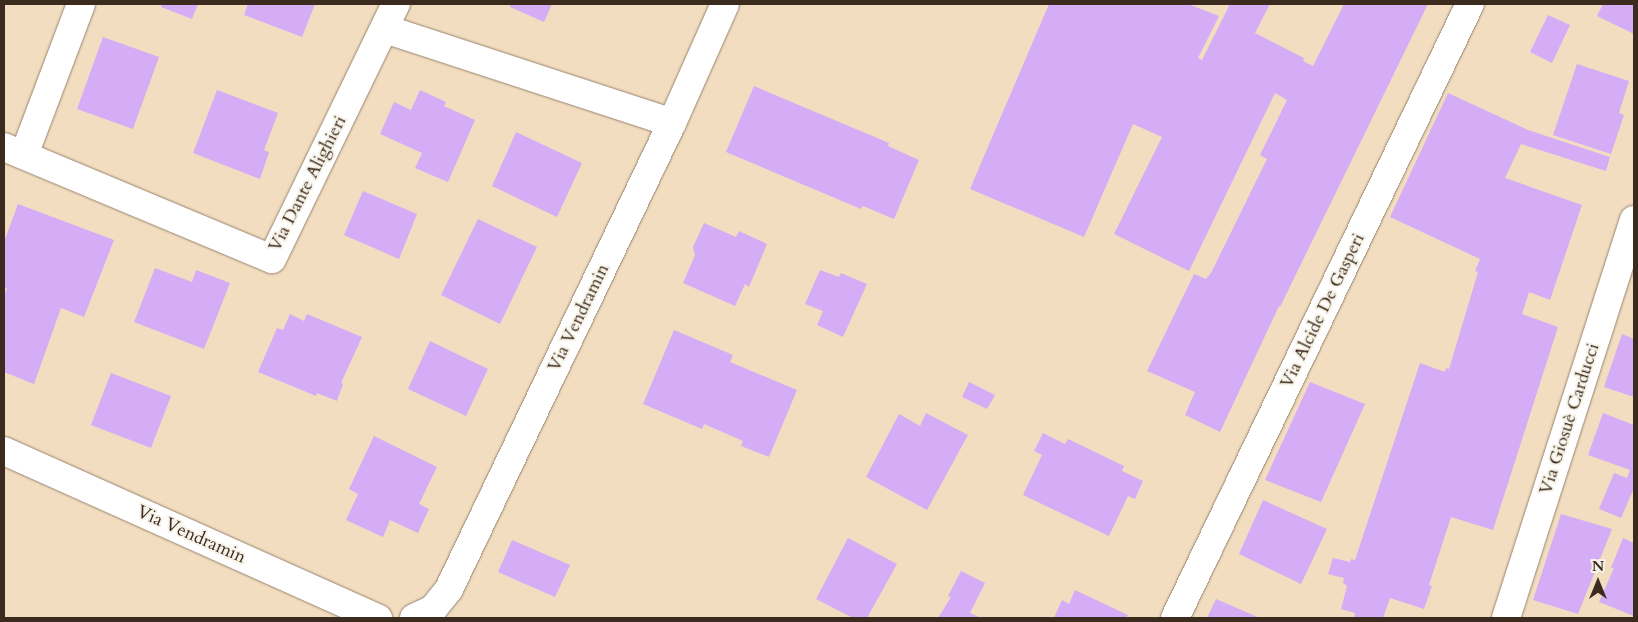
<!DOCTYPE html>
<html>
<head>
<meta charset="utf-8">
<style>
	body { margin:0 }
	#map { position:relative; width:1638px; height:622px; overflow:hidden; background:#f3ddc0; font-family:Cardo,serif }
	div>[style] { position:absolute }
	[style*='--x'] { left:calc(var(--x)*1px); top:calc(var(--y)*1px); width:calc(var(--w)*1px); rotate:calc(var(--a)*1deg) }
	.building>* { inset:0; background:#d5acf6 }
	.roads { filter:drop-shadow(0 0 1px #97846f) drop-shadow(0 0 1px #97846f) }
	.minor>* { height:28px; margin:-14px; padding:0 14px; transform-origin:14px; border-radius:14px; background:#fff }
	span { translate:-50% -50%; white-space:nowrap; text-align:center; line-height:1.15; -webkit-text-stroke:4px #f7f3e8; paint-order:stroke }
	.street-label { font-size:18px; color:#3b2a1e }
	.frame { position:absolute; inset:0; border:5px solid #3b2a1e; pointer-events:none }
	.north { position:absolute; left:1573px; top:557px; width:50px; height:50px; -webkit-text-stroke:4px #f7f3e8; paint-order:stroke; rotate:0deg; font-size:14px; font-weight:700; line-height:20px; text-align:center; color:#3b2a1e }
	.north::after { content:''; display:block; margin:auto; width:18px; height:22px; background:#3b2a1e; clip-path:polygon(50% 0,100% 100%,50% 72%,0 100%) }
</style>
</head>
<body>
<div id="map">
	<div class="building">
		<div style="clip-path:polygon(162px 4px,198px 4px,192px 19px,161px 7px)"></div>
		<div style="clip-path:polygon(248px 4px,315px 4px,302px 37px,244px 15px)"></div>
		<div style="clip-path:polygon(511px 4px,552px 4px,544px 22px,510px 7px)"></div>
		<div style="clip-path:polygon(1049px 4px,1188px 4px,1219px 16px,1198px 58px,1202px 60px,1230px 4px,1270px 4px,1255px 33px,1304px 58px,1303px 61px,1313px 66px,1344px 4px,1428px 4px,1280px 307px,1279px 306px,1220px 432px,1185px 415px,1195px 392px,1147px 371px,1194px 274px,1206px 279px,1211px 273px,1267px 159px,1260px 155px,1287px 100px,1275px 93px,1189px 271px,1114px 234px,1162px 137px,1133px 124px,1084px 237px,970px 189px)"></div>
		<div style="clip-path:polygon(1603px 4px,1634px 4px,1634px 34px,1597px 16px)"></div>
		<div style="clip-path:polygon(1548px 15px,1570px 25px,1552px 63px,1530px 52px)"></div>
		<div style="clip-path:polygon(103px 37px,159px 57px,133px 129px,77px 109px)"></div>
		<div style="clip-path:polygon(1577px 64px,1629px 81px,1619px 113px,1624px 115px,1611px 154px,1553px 135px)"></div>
		<div style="clip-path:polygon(754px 86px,889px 143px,888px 146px,919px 160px,894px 219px,863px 206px,861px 209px,726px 152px)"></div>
		<div style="clip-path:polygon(217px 90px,278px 113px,264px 150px,269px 152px,260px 179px,193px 153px)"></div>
		<div style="clip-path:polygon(420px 90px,446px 102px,444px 106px,475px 120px,448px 182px,415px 168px,422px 153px,380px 134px,394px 102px,411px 110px)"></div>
		<div style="clip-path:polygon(1448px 93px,1528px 130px,1610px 157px,1606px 171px,1521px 144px,1505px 178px,1582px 205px,1550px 300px,1529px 292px,1522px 314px,1558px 327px,1493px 530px,1451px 517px,1429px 585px,1432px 586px,1424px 609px,1390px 598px,1383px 618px,1354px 618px,1355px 613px,1341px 609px,1347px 586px,1343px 583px,1344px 578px,1328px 574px,1333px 558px,1350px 562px,1351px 559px,1355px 560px,1420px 363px,1445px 372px,1446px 368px,1449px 369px,1478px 272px,1475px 271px,1480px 259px,1390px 217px)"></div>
		<div style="clip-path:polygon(516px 132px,582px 163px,557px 217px,492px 186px)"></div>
		<div style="clip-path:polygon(363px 191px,417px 214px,399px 259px,344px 235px)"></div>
		<div style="clip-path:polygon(18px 204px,114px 240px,84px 317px,61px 308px,34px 384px,4px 372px,4px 296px,7px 288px,4px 287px,4px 242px)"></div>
		<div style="clip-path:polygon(478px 219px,537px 247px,500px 324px,441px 295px)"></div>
		<div style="clip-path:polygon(704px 223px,736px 237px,739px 231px,767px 244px,749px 287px,745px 284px,735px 306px,683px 283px,695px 255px,693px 247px)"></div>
		<div style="clip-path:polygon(155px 268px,192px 282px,196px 270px,230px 283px,204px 349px,134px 322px)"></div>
		<div style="clip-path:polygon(820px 270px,839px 277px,841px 273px,867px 284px,843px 337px,817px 325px,823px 311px,805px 304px)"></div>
		<div style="clip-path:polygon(290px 314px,304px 321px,307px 314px,362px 337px,341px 383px,343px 384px,337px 401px,317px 393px,316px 396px,258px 372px,277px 328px,283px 330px)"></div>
		<div style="clip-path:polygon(674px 330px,733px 355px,730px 362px,797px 390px,769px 457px,741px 446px,743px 441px,704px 424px,702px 429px,643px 404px)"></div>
		<div style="clip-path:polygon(1622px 334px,1634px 339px,1634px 397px,1604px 387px)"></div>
		<div style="clip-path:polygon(430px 341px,488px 369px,466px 416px,408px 389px)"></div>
		<div style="clip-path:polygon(111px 373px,171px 396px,151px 448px,91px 425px)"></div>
		<div style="clip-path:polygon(969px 382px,995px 395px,987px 409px,962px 397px)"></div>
		<div style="clip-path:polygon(1310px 382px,1365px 404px,1321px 502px,1265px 480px)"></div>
		<div style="clip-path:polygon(926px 413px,968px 435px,927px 510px,866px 477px,899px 414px,920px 426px)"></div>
		<div style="clip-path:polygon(1603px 413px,1634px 425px,1634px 488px,1621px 518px,1599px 509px,1614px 473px,1627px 478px,1630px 470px,1588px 455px)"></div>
		<div style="clip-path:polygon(1043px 433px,1065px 444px,1068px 439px,1124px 466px,1122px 471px,1143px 481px,1135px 499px,1128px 496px,1109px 536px,1023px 495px,1042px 455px,1034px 451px)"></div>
		<div style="clip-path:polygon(374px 436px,437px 467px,419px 504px,429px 509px,418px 533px,390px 520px,383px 537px,346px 520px,358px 494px,349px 489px)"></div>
		<div style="clip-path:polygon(1263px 500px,1327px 529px,1301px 584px,1239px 554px)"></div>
		<div style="clip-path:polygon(1561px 514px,1612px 529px,1578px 614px,1533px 600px)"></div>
		<div style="clip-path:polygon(848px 538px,897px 564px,867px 618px,853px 618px,816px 599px)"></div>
		<div style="clip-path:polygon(1623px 538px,1634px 543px,1634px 616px,1599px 602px,1614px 568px,1611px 568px)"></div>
		<div style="clip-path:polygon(512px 540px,570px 565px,555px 597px,498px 572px)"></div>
		<div style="clip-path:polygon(961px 571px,985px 583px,970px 613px,981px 618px,938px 618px,951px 597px,948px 596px)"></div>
		<div style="clip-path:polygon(1075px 590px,1128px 615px,1126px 618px,1054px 618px,1062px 600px,1069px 604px)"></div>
		<div style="clip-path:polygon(1216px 599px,1260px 618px,1207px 618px)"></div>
	</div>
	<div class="roads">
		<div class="minor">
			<div style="--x:385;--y:29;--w:302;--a:18.1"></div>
			<div style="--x:4;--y:147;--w:290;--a:22.7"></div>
			<div style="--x:272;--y:259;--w:284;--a:-64.1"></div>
			<div style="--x:24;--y:155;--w:161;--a:-69.3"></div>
			<div style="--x:4;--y:451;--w:410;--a:24.1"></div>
			<div style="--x:414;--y:618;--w:21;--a:-25"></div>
			<div style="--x:433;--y:609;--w:26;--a:-51"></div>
			<div style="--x:449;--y:589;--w:517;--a:-64.43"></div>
			<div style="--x:672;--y:123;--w:130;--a:-66"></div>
			<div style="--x:1175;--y:618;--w:681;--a:-64.34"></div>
			<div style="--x:1506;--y:618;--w:418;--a:-72.2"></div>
		</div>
	</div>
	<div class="street-label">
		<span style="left:308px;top:184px;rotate:-63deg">Via Dante Alighieri</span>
		<span style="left:1323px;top:311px;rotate:-64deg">Via Alcide De Gasperi</span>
		<span style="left:579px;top:318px;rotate:-64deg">Via Vendramin</span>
		<span style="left:1570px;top:419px;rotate:-72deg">Via Giosuè Carducci</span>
		<span style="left:191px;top:535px;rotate:24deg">Via Vendramin</span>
	</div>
	<div class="frame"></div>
	<div class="north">N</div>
</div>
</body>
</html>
